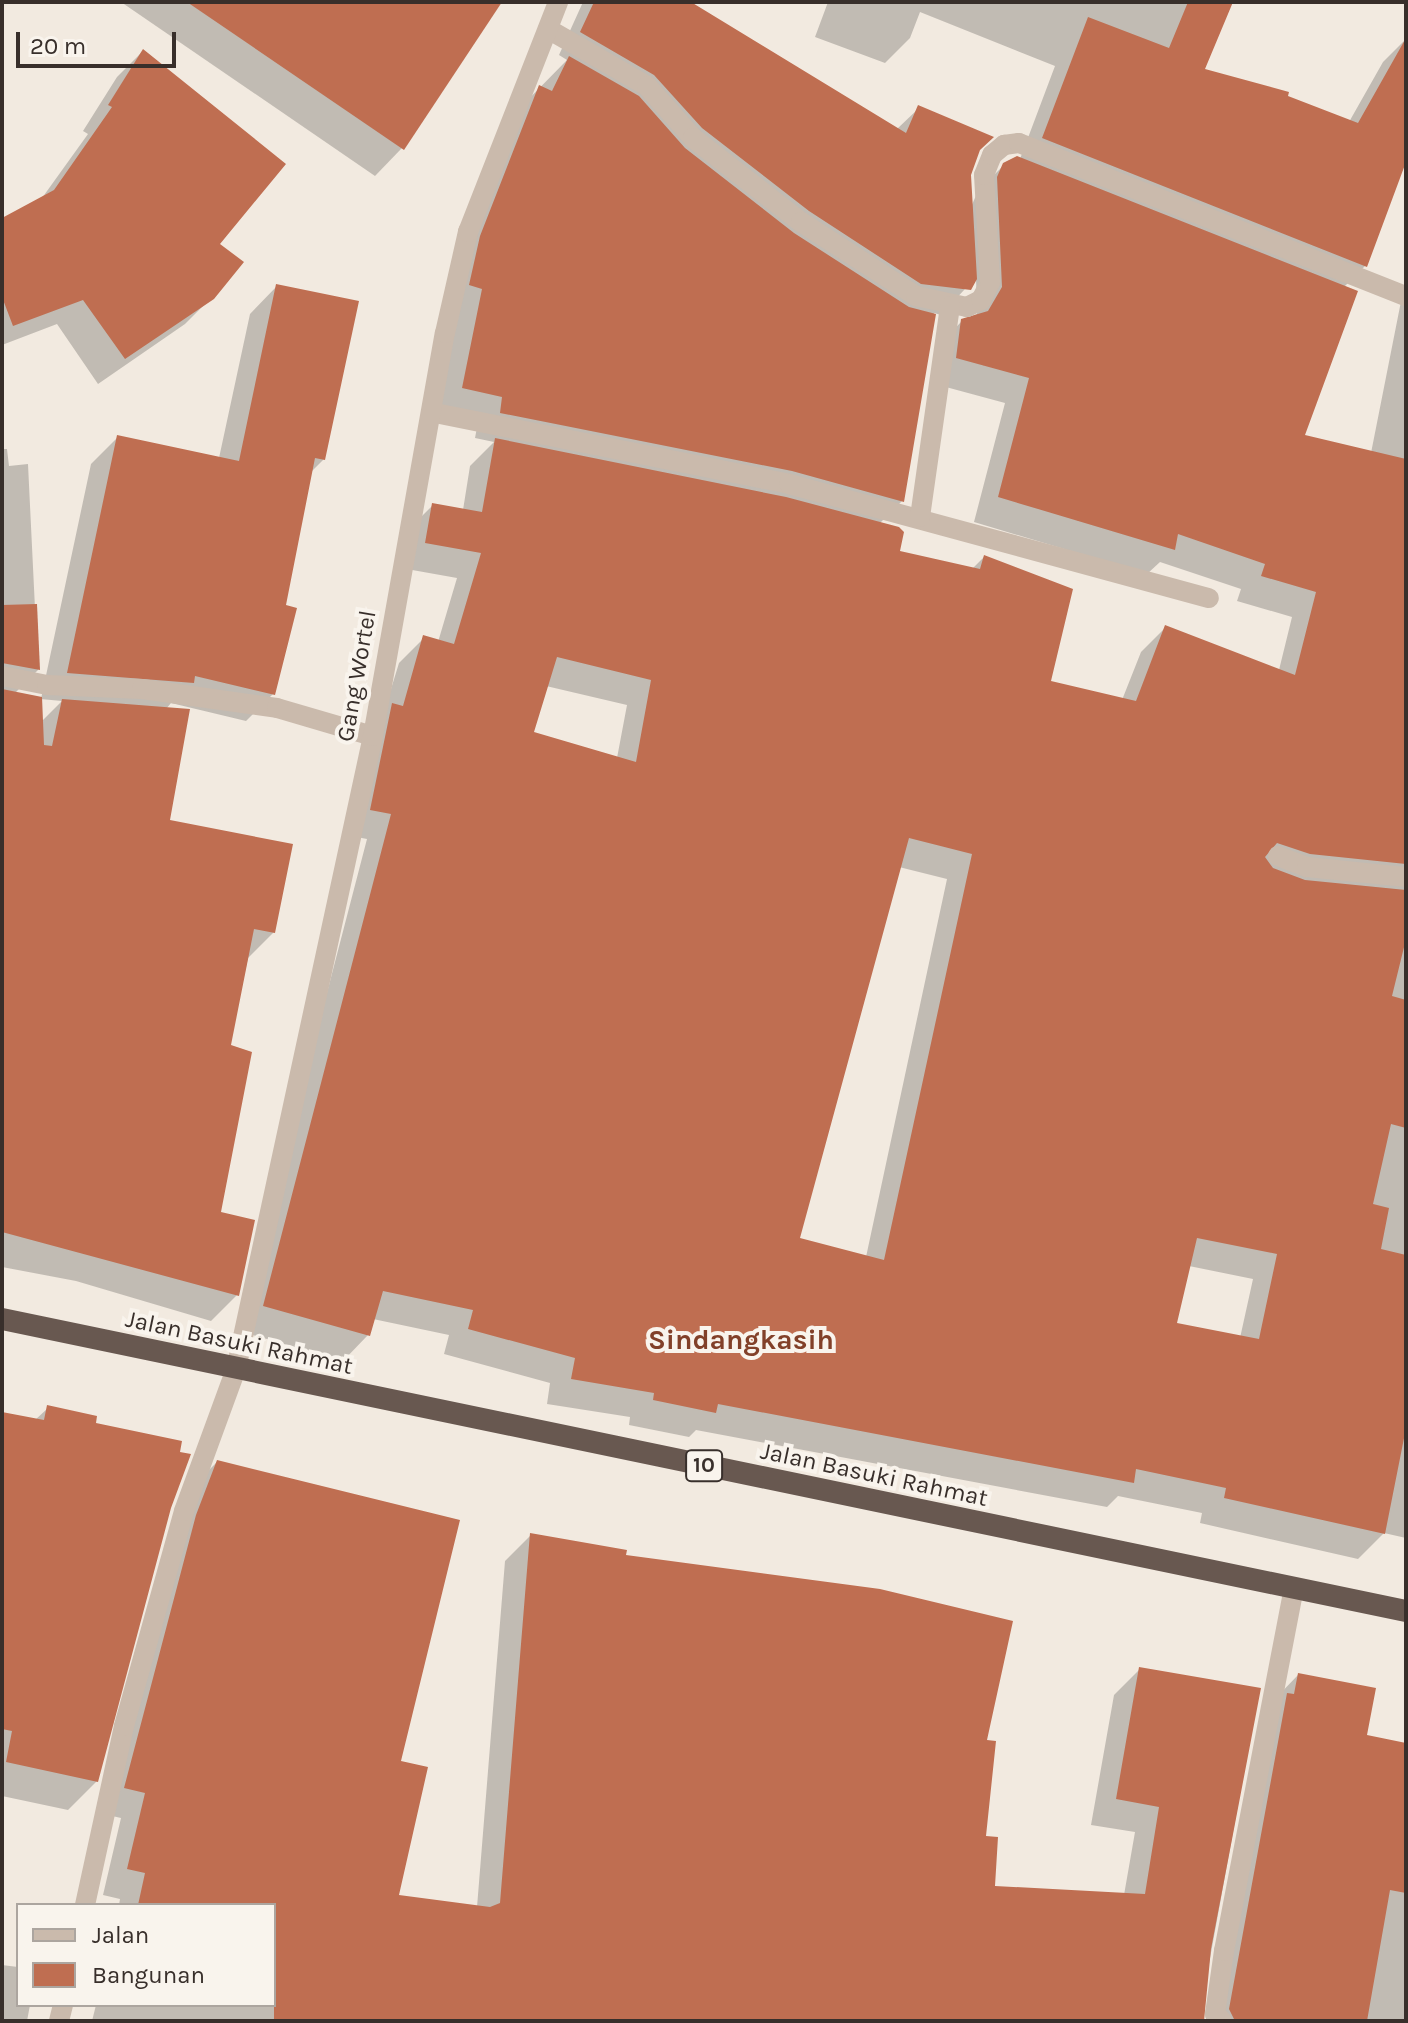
<!DOCTYPE html>
<html>
<head>
<meta charset="utf-8">
<style>
	body { margin:0 }
	#map { position:relative; width:1408px; height:2023px; overflow:hidden; background:#f2eae0; font-family:Karla,sans-serif }
	div>[style] { position:absolute }
	[style*='--x'] { left:calc(var(--x)*1px); top:calc(var(--y)*1px); width:calc(var(--w)*1px); rotate:calc(var(--a)*1deg) }
	.shadow>* { inset:0; background:#0003 }
	.building>* { inset:0; background:#bf6e51 }
	.minor>* { height:20px; margin:-10px; padding:0 10px; transform-origin:10px; border-radius:10px; background:#cabaac }
	.trunk>* { height:22px; margin:-11px; padding:0 11px; transform-origin:11px; border-radius:11px; background:#685850 }
	span { translate:-50% -50%; white-space:nowrap; text-align:center; line-height:1.15; -webkit-text-stroke:8px #f9f4ed; paint-order:stroke }
	.shield-label span { padding:2px 6px; background:#f9f4ed; border:2px solid; border-radius:6px; -webkit-text-stroke-width:0 }
	.shield-label { font-size:22px; color:#382f2b; font-weight:700 }
	.street-label { font-size:24px; color:#382f2b }
	.quarter-label { font-size:28px; color:#824029; font-weight:700 }
	.frame { position:absolute; inset:0; border:4px solid #382f2b; pointer-events:none }
	.legend { position:absolute; left:16px; top:1903px; width:260px; height:104px; box-sizing:border-box; background:#f9f4ed; border:2px solid #aca59f; margin:0; padding:10px 14px; list-style:none; font-size:24px; color:#382f2b }
	.legend li { display:flex; align-items:center; gap:16px; height:40px }
	.legend b { width:40px; border:2px solid #aca59f }
	.scale { position:absolute; left:16px; top:32px; width:160px; height:36px; box-sizing:border-box; border:4px solid #382f2b; border-top:0; padding-left:10px; font-size:24px; line-height:28px; white-space:nowrap; color:#382f2b; -webkit-text-stroke:6px #f9f4ed; paint-order:stroke }
</style>
</head>
<body>
<div id="map">
	<div class="shadow">
		<div style="clip-path:polygon(121px 2px,497px 2px,402px 148px,375px 176px)"></div>
		<div style="clip-path:polygon(evenodd,583px 2px,688px 2px,897px 129px,919px 108px,978px 149px,970px 170px,971px 207px,978px 191px,1004px 165px,1020px 159px,1055px 66px,920px 12px,910px 38px,885px 63px,815px 37px,828px 2px,1231px 2px,1202px 71px,1349px 122px,1383px 62px,1406px 39px,1406px 156px,1365px 266px,1344px 287px,1302px 436px,1371px 453px,1406px 276px,1406px 1538px,1384px 1533px,1358px 1559px,1200px 1523px,1202px 1513px,1118px 1496px,1107px 1507px,696px 1430px,689px 1437px,629px 1425px,630px 1417px,547px 1404px,550px 1383px,444px 1354px,449px 1335px,373px 1319px,368px 1335px,343px 1361px,239px 1331px,367px 839px,346px 835px,399px 663px,424px 638px,438px 642px,457px 578px,401px 568px,408px 530px,433px 505px,463px 510px,470px 466px,494px 442px,475px 438px,478px 422px,437px 414px,444px 311px,514px 114px,567px 60px,559px 55px,583px 2px,976px 277px,977px 314px,962px 321px,937px 347px,931px 383px,1005px 403px,974px 522px,1147px 574px,1160px 562px,1241px 589px,1237px 601px,1292px 617px,1279px 670px,1166px 627px,1141px 652px,1122px 700px,1048px 682px,984px 557px,972px 569px,898px 553px,879px 524px,902px 501px,934px 313px,941px 315px,976px 277px,583px 2px,546px 686px,627px 705px,617px 758px,531px 733px,546px 686px,583px 2px,899px 867px,947px 879px,866px 1257px,798px 1240px,899px 867px,583px 2px,1189px 1266px,1253px 1279px,1240px 1338px,1175px 1324px,1189px 1266px)"></div>
		<div style="clip-path:polygon(143px 51px,218px 244px,212px 297px,185px 324px,98px 384px,57px 324px,2px 345px,2px 220px,42px 198px,88px 134px,83px 131px,117px 77px)"></div>
		<div style="clip-path:polygon(evenodd,277px 286px,324px 459px,310px 473px,283px 607px,273px 694px,246px 721px,171px 703px,166px 709px,168px 822px,274px 932px,248px 958px,229px 1046px,218px 1213px,237px 1295px,211px 1321px,76px 1281px,2px 1267px,2px 449px,7px 449px,9px 466px,28px 464px,38px 670px,14px 694px,41px 699px,91px 464px,118px 437px,219px 458px,250px 314px,277px 286px,40px 699px,62px 701px,41px 722px,40px 699px)"></div>
		<div style="clip-path:polygon(48px 1408px,94px 1425px,170px 1507px,97px 1781px,68px 1810px,2px 1796px,2px 1416px,34px 1421px)"></div>
		<div style="clip-path:polygon(217px 1462px,399px 1763px,397px 1896px,477px 1907px,505px 1561px,531px 1535px,624px 1556px,985px 1742px,984px 1838px,992px 1888px,1124px 1895px,1135px 1832px,1091px 1825px,1114px 1695px,1140px 1669px,1259px 1690px,1200px 2013px,1206px 2021px,1273px 1701px,1298px 1675px,1365px 1737px,1406px 1745px,1406px 2021px,92px 2021px,96px 2005px,274px 2005px,274px 1905px,119px 1905px,120px 1899px,103px 1895px,121px 1818px,99px 1813px,191px 1488px)"></div>
		<div style="clip-path:polygon(2px 1965px,18px 1967px,18px 2005px,30px 2005px,27px 2021px,2px 2021px)"></div>
	</div>
	<div class="building">
		<div style="clip-path:polygon(187px 2px,502px 2px,404px 150px)"></div>
		<div style="clip-path:polygon(594px 2px,691px 2px,906px 133px,918px 105px,994px 137px,980px 150px,971px 175px,977px 279px,971px 290px,921px 284px,809px 211px,702px 128px,654px 75px,580px 32px)"></div>
		<div style="clip-path:polygon(1188px 2px,1233px 2px,1205px 69px,1289px 92px,1288px 96px,1358px 123px,1406px 38px,1406px 162px,1367px 267px,1042px 138px,1088px 17px,1169px 48px)"></div>
		<div style="clip-path:polygon(143px 49px,286px 164px,220px 244px,244px 262px,214px 299px,125px 359px,83px 300px,13px 326px,2px 297px,2px 218px,54px 190px,112px 107px,108px 105px)"></div>
		<div style="clip-path:polygon(569px 56px,639px 96px,685px 148px,794px 233px,909px 307px,936px 314px,904px 502px,792px 471px,500px 413px,502px 397px,462px 388px,482px 289px,469px 285px,480px 236px,539px 85px,552px 91px)"></div>
		<div style="clip-path:polygon(evenodd,1017px 156px,1358px 291px,1305px 435px,1406px 459px,1406px 864px,1310px 854px,1277px 843px,1265px 857px,1273px 868px,1305px 880px,1406px 890px,1406px 939px,1392px 996px,1406px 1000px,1406px 1128px,1391px 1124px,1373px 1204px,1389px 1208px,1381px 1249px,1406px 1255px,1406px 1428px,1385px 1534px,1224px 1498px,1226px 1488px,1136px 1469px,1134px 1483px,718px 1404px,716px 1413px,653px 1400px,654px 1393px,571px 1379px,575px 1358px,468px 1329px,473px 1310px,383px 1291px,370px 1336px,263px 1306px,391px 814px,370px 810px,392px 703px,403px 706px,423px 635px,454px 644px,481px 553px,425px 543px,432px 503px,482px 512px,495px 438px,786px 497px,899px 527px,904px 532px,900px 551px,980px 569px,984px 555px,1073px 589px,1051px 681px,1136px 701px,1165px 625px,1295px 675px,1316px 592px,1261px 576px,1265px 564px,1178px 534px,1175px 550px,998px 497px,1029px 378px,956px 358px,961px 319px,988px 311px,1002px 287px,997px 177px,1003px 163px,1017px 156px,557px 657px,651px 680px,636px 762px,534px 732px,557px 657px,1017px 156px,909px 838px,972px 854px,884px 1260px,800px 1238px,909px 838px,1017px 156px,1197px 1238px,1277px 1254px,1259px 1339px,1177px 1323px,1197px 1238px)"></div>
		<div style="clip-path:polygon(276px 284px,359px 301px,325px 460px,315px 458px,286px 605px,297px 608px,275px 695px,195px 676px,194px 683px,67px 673px,117px 435px,239px 461px)"></div>
		<div style="clip-path:polygon(37px 604px,40px 670px,2px 663px,2px 605px)"></div>
		<div style="clip-path:polygon(2px 689px,42px 697px,44px 745px,52px 746px,62px 699px,190px 709px,170px 820px,293px 844px,275px 933px,254px 929px,231px 1045px,252px 1052px,221px 1212px,255px 1220px,239px 1296px,2px 1232px)"></div>
		<div style="clip-path:polygon(47px 1405px,97px 1416px,96px 1423px,182px 1441px,180px 1452px,191px 1454px,171px 1508px,98px 1782px,6px 1762px,12px 1731px,2px 1729px,2px 1412px,44px 1420px)"></div>
		<div style="clip-path:polygon(217px 1460px,460px 1520px,401px 1761px,428px 1767px,399px 1895px,490px 1907px,500px 1903px,530px 1533px,627px 1550px,626px 1555px,880px 1589px,1013px 1621px,987px 1740px,996px 1741px,986px 1836px,998px 1837px,995px 1886px,1145px 1894px,1159px 1807px,1116px 1799px,1139px 1667px,1261px 1688px,1211px 1949px,1204px 2021px,274px 2021px,274px 1905px,138px 1905px,145px 1873px,127px 1869px,145px 1793px,124px 1788px,196px 1515px)"></div>
		<div style="clip-path:polygon(1298px 1673px,1376px 1688px,1367px 1735px,1406px 1743px,1406px 1893px,1390px 1890px,1367px 2021px,1235px 2021px,1229px 2009px,1287px 1693px,1294px 1694px)"></div>
	</div>
	<div class="minor">
		<div style="--x:548;--y:29;--w:114;--a:29.9"></div>
		<div style="--x:647;--y:86;--w:69;--a:48.5"></div>
		<div style="--x:693;--y:138;--w:137;--a:37.9"></div>
		<div style="--x:801;--y:222;--w:137;--a:32.8"></div>
		<div style="--x:916;--y:296;--w:52;--a:12.2"></div>
		<div style="--x:967;--y:307;--w:16;--a:-27"></div>
		<div style="--x:981;--y:300;--w:20;--a:-63"></div>
		<div style="--x:990;--y:282;--w:107;--a:-93.2"></div>
		<div style="--x:984;--y:175;--w:22;--a:-68"></div>
		<div style="--x:992;--y:155;--w:16;--a:-40"></div>
		<div style="--x:1004;--y:145;--w:15;--a:-8"></div>
		<div style="--x:1019;--y:143;--w:416;--a:21.6"></div>
		<div style="--x:435;--y:413;--w:361;--a:11.3"></div>
		<div style="--x:789;--y:484;--w:435;--a:15.2"></div>
		<div style="--x:920;--y:517;--w:213;--a:-81.9"></div>
		<div style="--x:2;--y:676;--w:46;--a:11.3"></div>
		<div style="--x:47;--y:685;--w:95;--a:2.4"></div>
		<div style="--x:142;--y:689;--w:136;--a:8"></div>
		<div style="--x:277;--y:708;--w:100;--a:16.3"></div>
		<div style="--x:1278;--y:856;--w:31;--a:21"></div>
		<div style="--x:1307;--y:867;--w:100;--a:5.8"></div>
		<div style="--x:85;--y:1905;--w:183;--a:-77.7"></div>
		<div style="--x:124;--y:1726;--w:223;--a:-74.4"></div>
		<div style="--x:184;--y:1511;--w:151;--a:-69.9"></div>
		<div style="--x:236;--y:1369;--w:648;--a:-77.79"></div>
		<div style="--x:373;--y:736;--w:409;--a:-79.9"></div>
		<div style="--x:445;--y:333;--w:104;--a:-77.2"></div>
		<div style="--x:468;--y:232;--w:247;--a:-68.6"></div>
		<div style="--x:59;--y:2021;--w:16;--a:-76"></div>
		<div style="--x:1222;--y:2021;--w:10;--a:-135"></div>
		<div style="--x:1215;--y:2014;--w:64;--a:-81.9"></div>
		<div style="--x:1224;--y:1951;--w:370;--a:-79.1"></div>
	</div>
	<div class="trunk">
		<div style="--x:2;--y:1319;--w:1434;--a:11.75"></div>
	</div>
	<div class="shield-label">
		<span style="left:704px;top:1466px">10</span>
	</div>
	<div class="street-label">
		<span style="left:357px;top:676px;rotate:-80deg">Gang Wortel</span>
		<span style="left:239px;top:1343px;rotate:12deg">Jalan Basuki Rahmat</span>
		<span style="left:874px;top:1475px;rotate:12deg">Jalan Basuki Rahmat</span>
	</div>
	<div class="quarter-label">
		<span style="left:741px;top:1340px">Sindangkasih</span>
	</div>
	<div class="frame"></div>
	<ul class="legend">
	<li><b style="height:10px;background:#cabaac"></b>Jalan</li>
	<li><b style="height:22px;background:#bf6e51"></b>Bangunan</li>
	</ul>
	<div class="scale">20 m</div>
</div>
</body>
</html>
